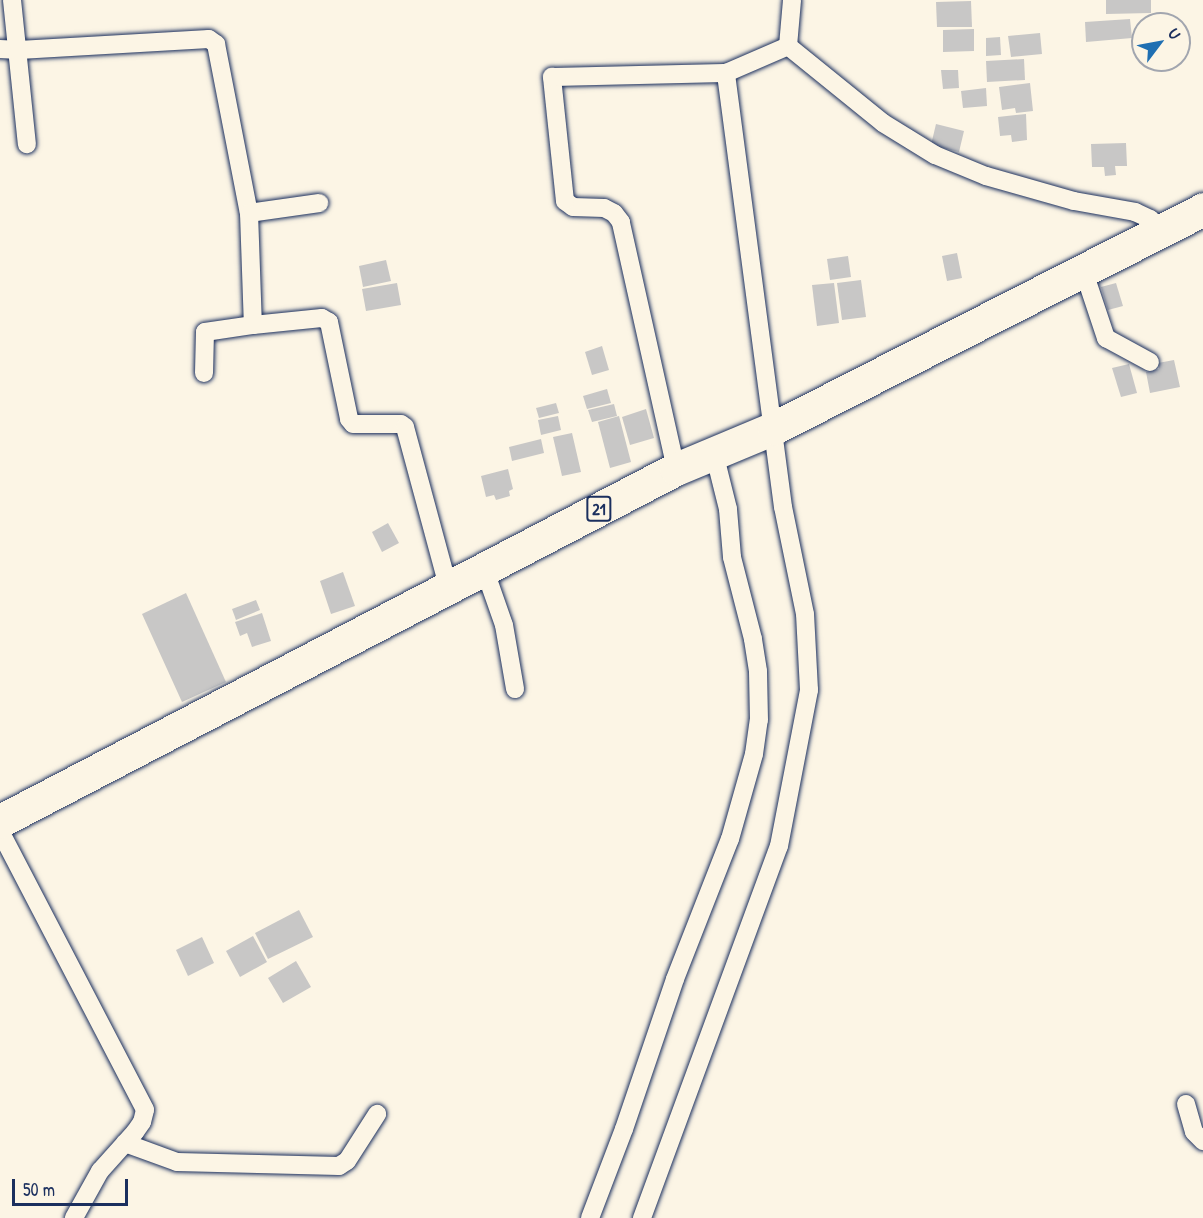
<!DOCTYPE html>
<html>
<head>
<meta charset="utf-8">
<style>
	body { margin:0 }
	#map { position:relative; width:1203px; height:1218px; overflow:hidden; background:#fcf5e5; font-family:"Patrick Hand",sans-serif }
	div>[style] { position:absolute }
	[style*='--x'] { left:calc(var(--x)*1px); top:calc(var(--y)*1px); width:calc(var(--w)*1px); rotate:calc(var(--a)*1deg) }
	.building>* { inset:0; background:#c8c7c6 }
	.roads { filter:drop-shadow(0 0 2px #1b2f5e) drop-shadow(0 0 2px #1b2f5e) }
	.street>* { height:18px; margin:-9px; padding:0 9px; transform-origin:9px; border-radius:9px; background:#fcf5e5 }
	.highway>* { height:33px; margin:-16.5px; padding:0 16.5px; transform-origin:16.5px; border-radius:16.5px; background:#fcf5e5 }
	span { translate:-50% -50%; white-space:nowrap; text-align:center; line-height:1.15; -webkit-text-stroke:4.5px #fcf5e5; paint-order:stroke }
	.shield-label span { padding:2px 4px; background:#fcf5e5; border:2px solid; border-radius:4px; -webkit-text-stroke-width:0 }
	.shield-label { font-size:16px; color:#1b2f5e; font-weight:700 }
	.north { position:absolute; left:1131px; top:12px; width:60px; height:60px; box-sizing:border-box; background:#fcf5e5; border:2px solid #a2a6af; border-radius:50%; rotate:58deg; font-size:16px; font-weight:700; line-height:24px; text-align:center; color:#1b2f5e }
	.north::after { content:''; display:block; margin:auto; width:21px; height:27px; background:#1f6fb2; clip-path:polygon(50% 0,100% 100%,50% 72%,0 100%) }
	.scale { position:absolute; left:12px; top:1179px; width:116px; height:27px; box-sizing:border-box; border:3px solid #1b2f5e; border-top:0; padding-left:8px; font-size:18px; line-height:21px; white-space:nowrap; color:#1b2f5e; -webkit-text-stroke:4px #fcf5e5; paint-order:stroke }
</style>
</head>
<body>
<div id="map">
	<div class="building">
		<div style="clip-path:polygon(1106px 0,1151px 0,1151px 13px,1106px 14px)"></div>
		<div style="clip-path:polygon(971px 1px,972px 27px,937px 27px,936px 2px)"></div>
		<div style="clip-path:polygon(1130px 19px,1132px 38px,1086px 42px,1085px 22px)"></div>
		<div style="clip-path:polygon(974px 29px,974px 51px,943px 52px,943px 30px)"></div>
		<div style="clip-path:polygon(1040px 33px,1042px 54px,1011px 57px,1008px 36px)"></div>
		<div style="clip-path:polygon(1000px 37px,1001px 55px,986px 56px,986px 38px)"></div>
		<div style="clip-path:polygon(1024px 59px,1025px 80px,987px 82px,986px 61px)"></div>
		<div style="clip-path:polygon(941px 70px,958px 70px,959px 88px,943px 89px)"></div>
		<div style="clip-path:polygon(1030px 83px,1033px 111px,1016px 113px,1015px 108px,1002px 110px,999px 87px)"></div>
		<div style="clip-path:polygon(986px 88px,987px 106px,963px 108px,961px 91px)"></div>
		<div style="clip-path:polygon(1026px 114px,1027px 140px,1012px 142px,1011px 135px,1000px 136px,998px 117px)"></div>
		<div style="clip-path:polygon(936px 124px,964px 131px,959px 152px,931px 145px)"></div>
		<div style="clip-path:polygon(1126px 143px,1127px 166px,1115px 166px,1116px 175px,1105px 176px,1104px 167px,1092px 167px,1091px 144px)"></div>
		<div style="clip-path:polygon(957px 253px,962px 278px,947px 281px,942px 256px)"></div>
		<div style="clip-path:polygon(848px 256px,851px 277px,830px 280px,827px 259px)"></div>
		<div style="clip-path:polygon(386px 260px,391px 281px,363px 287px,359px 266px)"></div>
		<div style="clip-path:polygon(861px 280px,866px 317px,842px 320px,837px 283px)"></div>
		<div style="clip-path:polygon(397px 283px,401px 305px,366px 311px,362px 289px)"></div>
		<div style="clip-path:polygon(834px 283px,839px 323px,817px 326px,812px 285px)"></div>
		<div style="clip-path:polygon(1116px 283px,1123px 306px,1108px 310px,1101px 287px)"></div>
		<div style="clip-path:polygon(602px 346px,609px 370px,592px 375px,585px 352px)"></div>
		<div style="clip-path:polygon(1174px 360px,1180px 387px,1150px 393px,1146px 372px,1159px 369px,1158px 363px)"></div>
		<div style="clip-path:polygon(1129px 364px,1137px 393px,1121px 397px,1112px 368px)"></div>
		<div style="clip-path:polygon(607px 389px,611px 403px,587px 409px,583px 396px)"></div>
		<div style="clip-path:polygon(556px 403px,559px 413px,539px 418px,536px 408px)"></div>
		<div style="clip-path:polygon(614px 404px,617px 416px,592px 422px,588px 410px)"></div>
		<div style="clip-path:polygon(646px 409px,654px 438px,630px 445px,622px 417px)"></div>
		<div style="clip-path:polygon(558px 416px,561px 430px,541px 435px,538px 420px)"></div>
		<div style="clip-path:polygon(619px 416px,631px 462px,610px 468px,598px 422px)"></div>
		<div style="clip-path:polygon(572px 433px,581px 472px,562px 476px,553px 437px)"></div>
		<div style="clip-path:polygon(541px 439px,544px 453px,512px 461px,509px 447px)"></div>
		<div style="clip-path:polygon(508px 469px,513px 489px,509px 491px,510px 496px,496px 500px,494px 495px,486px 497px,481px 476px)"></div>
		<div style="clip-path:polygon(388px 523px,399px 543px,382px 552px,372px 532px)"></div>
		<div style="clip-path:polygon(343px 572px,355px 606px,331px 614px,320px 581px)"></div>
		<div style="clip-path:polygon(186px 593px,226px 682px,182px 702px,142px 614px)"></div>
		<div style="clip-path:polygon(256px 600px,260px 610px,236px 620px,232px 609px)"></div>
		<div style="clip-path:polygon(262px 613px,271px 641px,252px 647px,247px 633px,240px 636px,235px 622px)"></div>
		<div style="clip-path:polygon(299px 910px,313px 937px,268px 959px,255px 933px)"></div>
		<div style="clip-path:polygon(253px 936px,267px 962px,240px 977px,226px 951px)"></div>
		<div style="clip-path:polygon(202px 937px,214px 963px,188px 976px,176px 950px)"></div>
		<div style="clip-path:polygon(296px 961px,311px 987px,283px 1003px,268px 978px)"></div>
	</div>
	<div class="roads">
		<div class="street">
			<div style="--x:12;--y:0;--w:145;--a:84.1"></div>
			<div style="--x:788;--y:46;--w:46;--a:-85"></div>
			<div style="--x:0;--y:49;--w:19;--a:3"></div>
			<div style="--x:19;--y:50;--w:190;--a:-3.3"></div>
			<div style="--x:209;--y:39;--w:9;--a:36"></div>
			<div style="--x:216;--y:44;--w:172;--a:79"></div>
			<div style="--x:249;--y:213;--w:112;--a:88"></div>
			<div style="--x:253;--y:325;--w:69;--a:-5.8"></div>
			<div style="--x:322;--y:318;--w:8;--a:30"></div>
			<div style="--x:329;--y:322;--w:99;--a:78.3"></div>
			<div style="--x:349;--y:419;--w:6;--a:51"></div>
			<div style="--x:353;--y:424;--w:48;--a:0"></div>
			<div style="--x:401;--y:424;--w:5;--a:37"></div>
			<div style="--x:405;--y:427;--w:165;--a:74.9"></div>
			<div style="--x:249;--y:213;--w:71;--a:-8.1"></div>
			<div style="--x:1084;--y:272;--w:70;--a:71.6"></div>
			<div style="--x:1106;--y:338;--w:50;--a:28.6"></div>
			<div style="--x:204;--y:373;--w:41;--a:-88.6"></div>
			<div style="--x:205;--y:332;--w:49;--a:-8.3"></div>
			<div style="--x:676;--y:469;--w:253;--a:-102.6"></div>
			<div style="--x:621;--y:222;--w:11;--a:-128"></div>
			<div style="--x:614;--y:213;--w:11;--a:-153"></div>
			<div style="--x:604;--y:208;--w:31;--a:-178"></div>
			<div style="--x:573;--y:207;--w:10;--a:-143"></div>
			<div style="--x:565;--y:201;--w:125;--a:-96"></div>
			<div style="--x:552;--y:77;--w:174;--a:-1.3"></div>
			<div style="--x:484;--y:568;--w:60;--a:70.7"></div>
			<div style="--x:504;--y:625;--w:65;--a:80.2"></div>
			<div style="--x:0;--y:831;--w:314;--a:62.5"></div>
			<div style="--x:145;--y:1110;--w:12;--a:104"></div>
			<div style="--x:142;--y:1122;--w:12;--a:125"></div>
			<div style="--x:135;--y:1132;--w:52;--a:131.9"></div>
			<div style="--x:100;--y:1171;--w:54;--a:119"></div>
			<div style="--x:1186;--y:1104;--w:29;--a:74"></div>
			<div style="--x:1194;--y:1132;--w:13;--a:45"></div>
			<div style="--x:125;--y:1143;--w:55;--a:20.1"></div>
			<div style="--x:177;--y:1162;--w:162;--a:1.4"></div>
			<div style="--x:339;--y:1166;--w:9;--a:-32"></div>
			<div style="--x:347;--y:1161;--w:56;--a:-57.4"></div>
			<div style="--x:590;--y:1218;--w:95;--a:-69.1"></div>
			<div style="--x:624;--y:1129;--w:158;--a:-71.2"></div>
			<div style="--x:675;--y:979;--w:150;--a:-68.6"></div>
			<div style="--x:730;--y:839;--w:88;--a:-74.2"></div>
			<div style="--x:754;--y:754;--w:34;--a:-82"></div>
			<div style="--x:759;--y:720;--w:49;--a:-91.2"></div>
			<div style="--x:758;--y:671;--w:32;--a:-99"></div>
			<div style="--x:753;--y:639;--w:85;--a:-104.4"></div>
			<div style="--x:732;--y:557;--w:48;--a:-94.8"></div>
			<div style="--x:728;--y:509;--w:58;--a:-104"></div>
			<div style="--x:642;--y:1218;--w:396;--a:-69.8"></div>
			<div style="--x:779;--y:846;--w:159;--a:-79.1"></div>
			<div style="--x:809;--y:690;--w:76;--a:-93"></div>
			<div style="--x:805;--y:614;--w:109;--a:-101.6"></div>
			<div style="--x:783;--y:507;--w:438;--a:-97.5"></div>
			<div style="--x:726;--y:73;--w:68;--a:-23.5"></div>
			<div style="--x:788;--y:46;--w:122;--a:39"></div>
			<div style="--x:883;--y:123;--w:61;--a:31.6"></div>
			<div style="--x:935;--y:155;--w:55;--a:22.4"></div>
			<div style="--x:986;--y:176;--w:91;--a:15.9"></div>
			<div style="--x:1074;--y:201;--w:62;--a:10.2"></div>
			<div style="--x:1135;--y:212;--w:17;--a:25"></div>
			<div style="--x:1150;--y:219;--w:16;--a:47"></div>
		</div>
		<div class="highway">
			<div style="--x:0;--y:821;--w:762;--a:-27.51"></div>
			<div style="--x:676;--y:469;--w:106;--a:-22.7"></div>
			<div style="--x:774;--y:428;--w:482;--a:-27"></div>
		</div>
	</div>
	<div class="shield-label">
		<span style="left:599px;top:509px">21</span>
	</div>
	<div class="north">U</div>
	<div class="scale">50 m</div>
</div>
</body>
</html>
